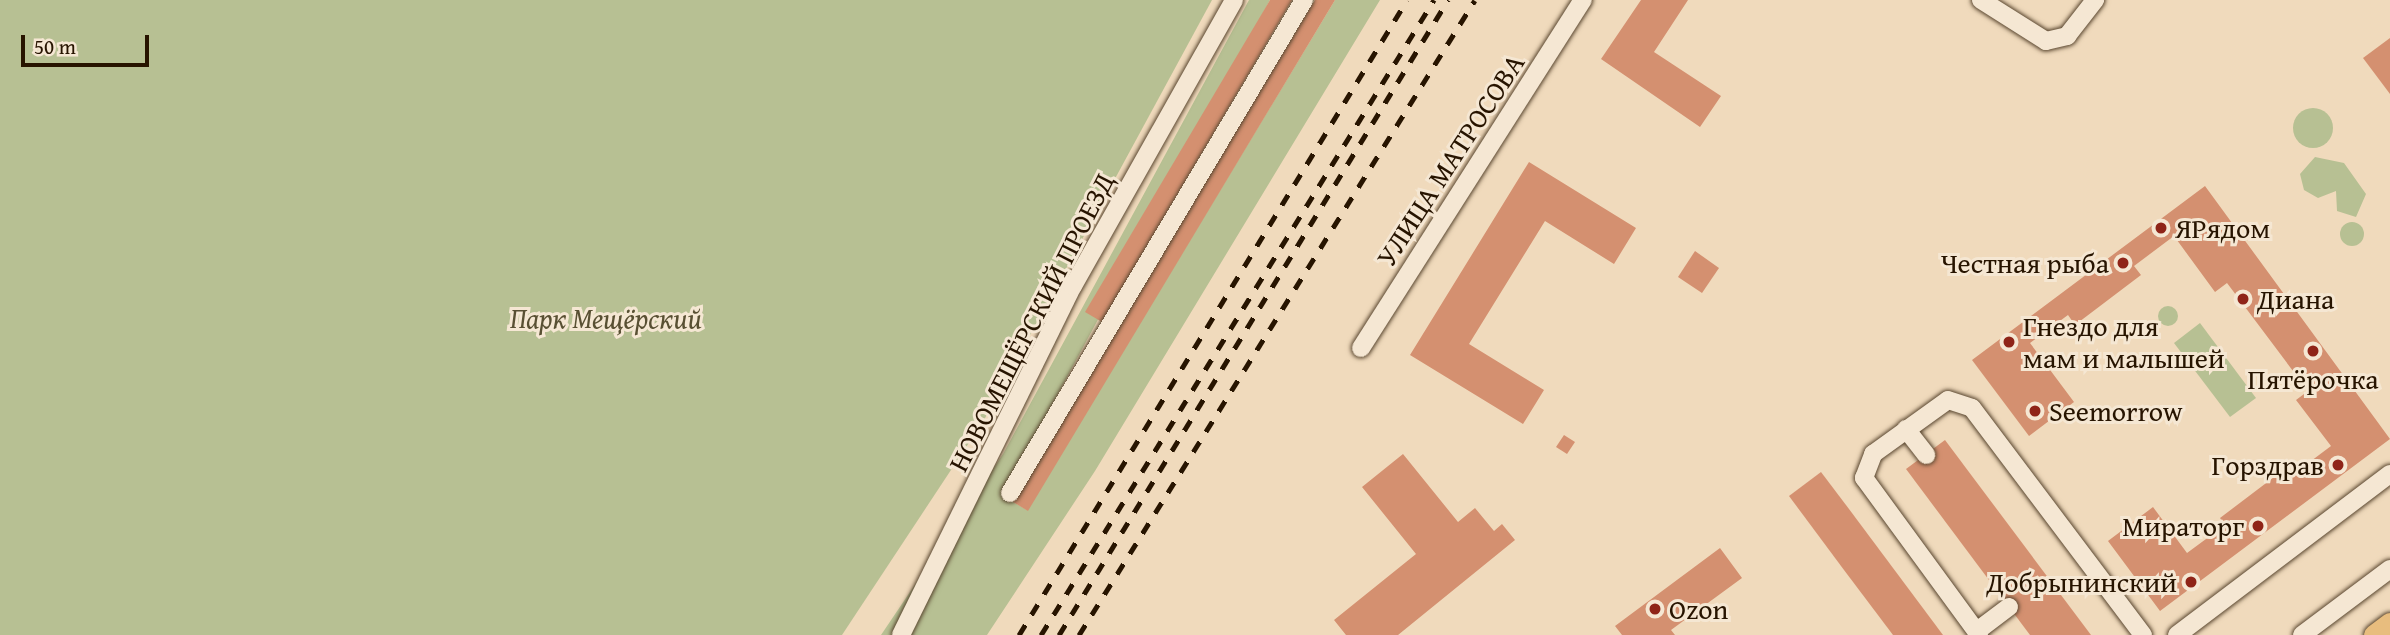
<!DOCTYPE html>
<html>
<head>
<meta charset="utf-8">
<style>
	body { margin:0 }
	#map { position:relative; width:2390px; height:635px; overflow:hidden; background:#f0dabc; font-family:"Gentium Book Plus",serif }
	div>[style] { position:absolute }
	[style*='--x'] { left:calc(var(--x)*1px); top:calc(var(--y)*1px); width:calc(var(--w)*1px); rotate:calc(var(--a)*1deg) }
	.green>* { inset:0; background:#b7c093 }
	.round { border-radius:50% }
	.building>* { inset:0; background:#d49070 }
	.roads { filter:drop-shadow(0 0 2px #59462f) drop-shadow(0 0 2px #59462f) }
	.minor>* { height:18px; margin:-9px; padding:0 9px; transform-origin:9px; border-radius:9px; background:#f5e7d3 }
	.major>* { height:21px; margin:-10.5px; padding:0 10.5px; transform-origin:10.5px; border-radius:10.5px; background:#e8bd7e }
	.rail>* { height:5px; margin-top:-2.5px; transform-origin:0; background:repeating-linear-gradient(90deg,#271400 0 12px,transparent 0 24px) }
	.dots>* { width:19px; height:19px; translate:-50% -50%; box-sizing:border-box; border:4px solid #f5e7d3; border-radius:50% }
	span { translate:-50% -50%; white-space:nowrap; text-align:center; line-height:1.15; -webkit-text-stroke:6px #f5e7d3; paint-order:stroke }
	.street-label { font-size:28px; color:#271400 }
	.poi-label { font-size:28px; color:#271400 }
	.left { translate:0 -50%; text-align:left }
	.right { translate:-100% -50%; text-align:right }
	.park-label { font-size:28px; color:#595033; font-style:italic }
	.scale { position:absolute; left:21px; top:35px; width:128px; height:32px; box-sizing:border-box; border:4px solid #271400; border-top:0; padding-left:9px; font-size:21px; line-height:24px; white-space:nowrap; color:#271400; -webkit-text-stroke:5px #f5e7d3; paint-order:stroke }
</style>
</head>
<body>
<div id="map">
	<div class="green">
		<div style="clip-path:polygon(0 0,1212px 0,984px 420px,842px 635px,0 635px)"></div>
		<div style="clip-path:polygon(1249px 0,1270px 0,1003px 496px,1027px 510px,1335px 0,1380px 0,1095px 471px,987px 635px,881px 635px,1003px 454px)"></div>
		<div class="round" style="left:2293px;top:108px;width:40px;height:40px"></div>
		<div style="clip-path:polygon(2315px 157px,2344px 163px,2366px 194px,2356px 217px,2337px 211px,2336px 191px,2318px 198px,2304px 190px,2300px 174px)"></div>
		<div class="round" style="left:2340px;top:222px;width:24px;height:24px"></div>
		<div class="round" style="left:2158px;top:306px;width:20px;height:20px"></div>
		<div style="clip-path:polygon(2200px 323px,2256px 398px,2230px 417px,2174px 343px)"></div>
	</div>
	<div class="building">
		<div style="clip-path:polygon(1270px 0,1292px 0,1102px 322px,1085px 312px)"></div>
		<div style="clip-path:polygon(1315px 0,1335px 0,1028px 511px,1013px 502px)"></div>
		<div style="clip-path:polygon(1641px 0,1688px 0,1654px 52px,1721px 96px,1700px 127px,1601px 59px)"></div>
		<div style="clip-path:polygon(2390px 38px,2390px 94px,2363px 58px)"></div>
		<div style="clip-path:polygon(1529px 162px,1636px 228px,1614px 264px,1545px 221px,1469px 344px,1544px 390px,1523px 424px,1410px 355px)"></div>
		<div style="clip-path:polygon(2205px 186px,2390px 439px,2160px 611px,2108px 541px,2153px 507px,2187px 553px,2225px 525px,2220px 518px,2286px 468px,2291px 476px,2331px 446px,2296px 400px,2308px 391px,2227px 283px,2215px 292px,2174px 236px,2134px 266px,2141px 275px,2075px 325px,2068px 315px,2030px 343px,2074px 402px,2029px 436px,1972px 360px)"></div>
		<div style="clip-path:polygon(1695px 251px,1719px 268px,1702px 293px,1678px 277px)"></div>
		<div style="clip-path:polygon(1564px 435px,1575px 442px,1567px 454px,1556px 447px)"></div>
		<div style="clip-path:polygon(1945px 440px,2091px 635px,2030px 635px,1906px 469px)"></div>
		<div style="clip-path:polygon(1403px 454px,1458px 522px,1475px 508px,1494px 531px,1502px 524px,1515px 540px,1398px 635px,1346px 635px,1334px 620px,1416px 554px,1362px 487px)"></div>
		<div style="clip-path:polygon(1821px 472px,1849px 509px,1943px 635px,1893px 635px,1844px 570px,1789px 496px)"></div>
		<div style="clip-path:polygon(1720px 548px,1742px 578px,1671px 630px,1675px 635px,1622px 635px,1615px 626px)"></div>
	</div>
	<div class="roads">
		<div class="minor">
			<div style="--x:1981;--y:0;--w:77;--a:32.2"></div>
			<div style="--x:2046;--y:41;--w:22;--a:-13"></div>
			<div style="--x:2067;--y:36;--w:46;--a:-52.1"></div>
			<div style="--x:1361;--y:348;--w:413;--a:-57.5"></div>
			<div style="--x:1906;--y:429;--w:33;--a:52"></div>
			<div style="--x:1010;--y:493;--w:574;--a:-59.19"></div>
			<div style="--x:1977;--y:631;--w:40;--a:-37"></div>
			<div style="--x:901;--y:635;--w:389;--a:-63.8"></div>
			<div style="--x:1073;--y:286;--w:328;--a:-60.6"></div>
			<div style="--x:1979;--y:635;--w:195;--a:-126.2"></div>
			<div style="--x:1864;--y:478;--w:26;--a:-69"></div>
			<div style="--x:1873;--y:454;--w:92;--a:-35.8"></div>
			<div style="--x:1948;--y:400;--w:25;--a:18"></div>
			<div style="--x:1972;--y:408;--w:284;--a:53"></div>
			<div style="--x:2177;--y:635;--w:267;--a:-37.1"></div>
			<div style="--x:2302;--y:635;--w:110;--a:-36.9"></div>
		</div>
		<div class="major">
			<div style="--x:2374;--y:635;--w:20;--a:-37"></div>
		</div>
	</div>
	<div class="rail">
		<div style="--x:1019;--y:635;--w:744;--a:-58.57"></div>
		<div style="--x:1041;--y:635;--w:747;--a:-58.25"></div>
		<div style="--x:1059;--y:635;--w:745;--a:-58.51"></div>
		<div style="--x:1079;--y:635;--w:748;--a:-58.05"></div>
	</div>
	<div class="dots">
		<div style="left:2161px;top:228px;background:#8f2418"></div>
		<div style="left:2123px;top:263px;background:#8f2418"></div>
		<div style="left:2243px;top:299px;background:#8f2418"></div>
		<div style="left:2009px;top:342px;background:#8f2418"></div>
		<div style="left:2313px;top:351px;background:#8f2418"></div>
		<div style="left:2035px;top:411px;background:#8f2418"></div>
		<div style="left:2338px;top:465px;background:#8f2418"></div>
		<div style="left:2258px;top:526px;background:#8f2418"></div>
		<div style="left:2191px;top:582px;background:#8f2418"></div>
		<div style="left:1655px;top:609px;background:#8f2418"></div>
	</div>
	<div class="street-label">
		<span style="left:1450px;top:160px;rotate:-57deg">УЛИЦА МАТРОСОВА</span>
		<span style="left:1031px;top:322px;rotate:-63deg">НОВОМЕЩЁРСКИЙ ПРОЕЗД</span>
	</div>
	<div class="poi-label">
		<span class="left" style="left:2175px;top:228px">ЯРядом</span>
		<span class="right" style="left:2109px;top:263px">Честная рыба</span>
		<span class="left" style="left:2257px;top:299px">Диана</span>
		<span class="left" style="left:2023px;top:342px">Гнездо для<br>мам и малышей</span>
		<span style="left:2313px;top:379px">Пятёрочка</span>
		<span class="left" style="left:2049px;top:411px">Seemorrow</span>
		<span class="right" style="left:2324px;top:465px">Горздрав</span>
		<span class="right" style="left:2244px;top:526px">Мираторг</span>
		<span class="right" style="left:2177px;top:582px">Добрынинский</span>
		<span class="left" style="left:1669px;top:609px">Ozon</span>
	</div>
	<div class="park-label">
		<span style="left:606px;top:318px">Парк Мещёрский</span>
	</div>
	<div class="scale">50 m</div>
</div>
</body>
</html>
